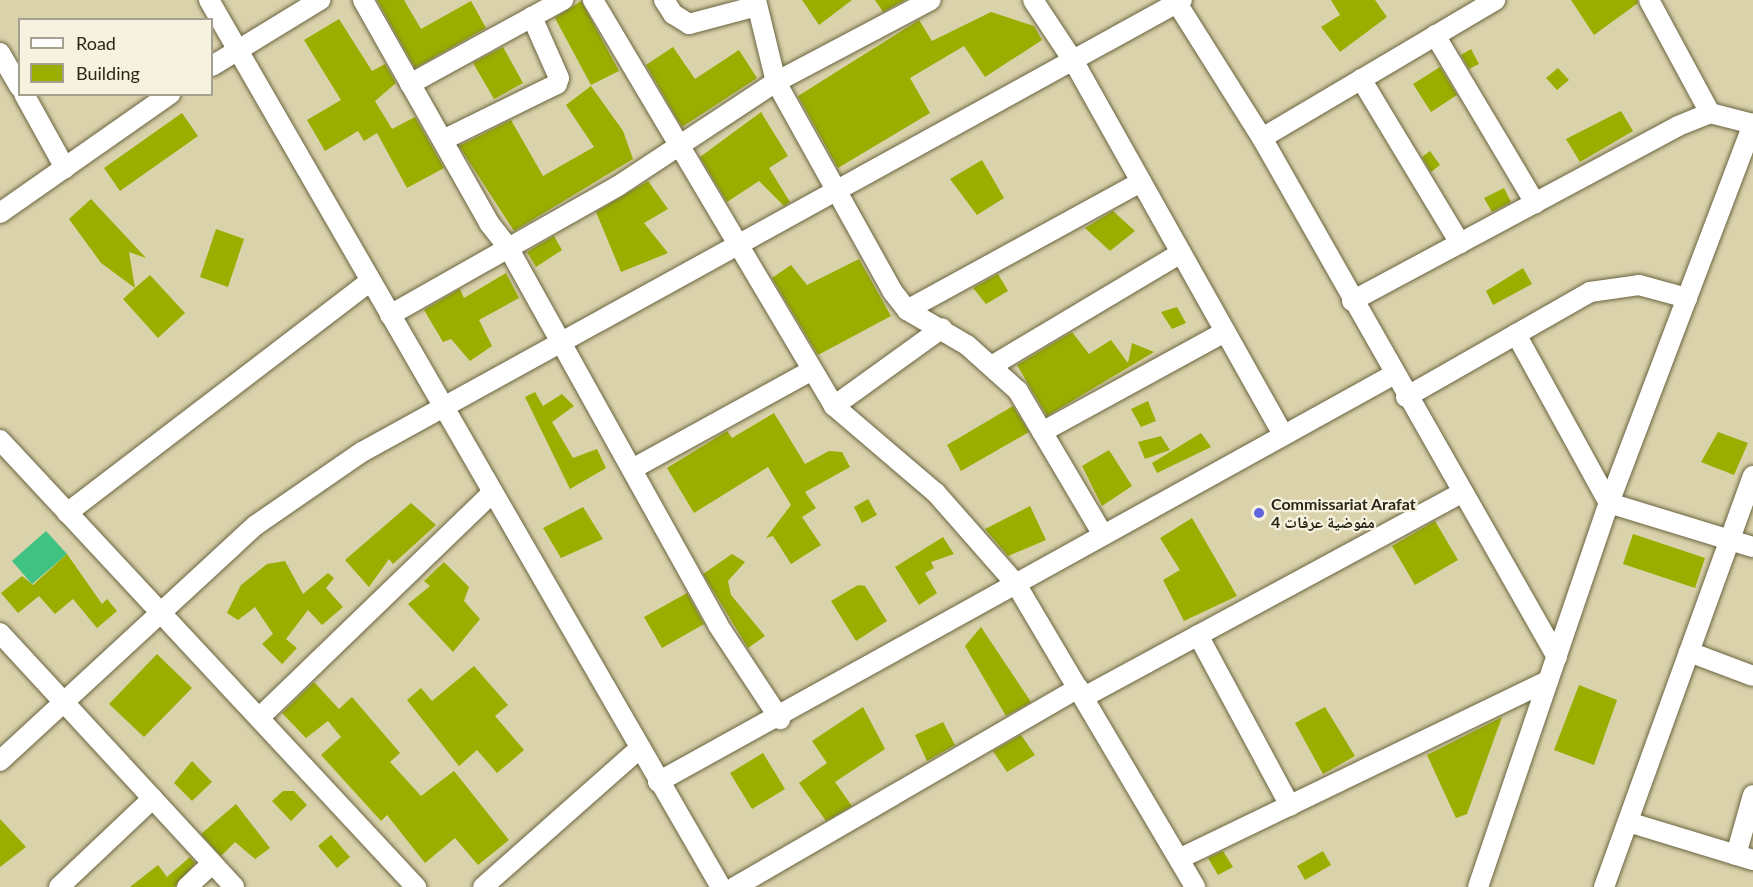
<!DOCTYPE html>
<html>
<head>
<meta charset="utf-8">
<style>
	body { margin:0 }
	#map { position:relative; width:1753px; height:887px; overflow:hidden; background:#dad2ab; font-family:Lato,"Noto Naskh Arabic",sans-serif }
	div>[style] { position:absolute }
	[style*='--x'] { left:calc(var(--x)*1px); top:calc(var(--y)*1px); width:calc(var(--w)*1px); rotate:calc(var(--a)*1deg) }
	.green>* { inset:0; background:#3fc282 }
	.building>* { inset:0; background:#9aae00 }
	.roads { filter:drop-shadow(0 0 2px #6b6441) drop-shadow(0 0 2px #6b6441) }
	.minor>* { height:20px; margin:-10px; padding:0 10px; transform-origin:10px; border-radius:10px; background:#fff }
	.dots>* { width:16px; height:16px; translate:-50% -50%; box-sizing:border-box; border:3px solid #f6f2df; border-radius:50% }
	span { translate:-50% -50%; white-space:nowrap; text-align:center; line-height:1.15; -webkit-text-stroke:4.5px #f6f2df; paint-order:stroke }
	.poi-label { font-size:16px; color:#2a2719; font-weight:700 }
	.left { translate:0 -50%; text-align:left }
	.legend { position:absolute; left:18px; top:18px; width:195px; height:78px; box-sizing:border-box; background:#f6f2df; border:2px solid #a4a190; margin:0; padding:8px 10px; list-style:none; font-size:18px; color:#2a2719 }
	.legend li { display:flex; align-items:center; gap:12px; height:30px }
	.legend b { width:30px; border:2px solid #a4a190 }
</style>
</head>
<body>
<div id="map">
	<div class="green">
		<div style="clip-path:polygon(46px 531px,67px 554px,32px 584px,12px 561px)"></div>
	</div>
	<div class="building">
		<div style="clip-path:polygon(377px 0,404px 0,421px 29px,471px 1px,486px 28px,415px 68px)"></div>
		<div style="clip-path:polygon(802px 0,852px 0,819px 25px)"></div>
		<div style="clip-path:polygon(875px 0,905px 0,883px 12px)"></div>
		<div style="clip-path:polygon(1331px 0,1375px 0,1387px 17px,1340px 52px,1321px 27px,1340px 15px)"></div>
		<div style="clip-path:polygon(1571px 0,1637px 0,1638px 3px,1594px 35px)"></div>
		<div style="clip-path:polygon(581px 1px,619px 71px,591px 85px,555px 18px)"></div>
		<div style="clip-path:polygon(991px 12px,1034px 26px,1042px 40px,985px 77px,964px 46px,910px 78px,930px 113px,838px 168px,798px 96px,919px 20px,932px 41px)"></div>
		<div style="clip-path:polygon(339px 19px,372px 71px,385px 64px,396px 83px,375px 101px,392px 129px,415px 117px,444px 168px,407px 188px,377px 133px,364px 141px,358px 131px,325px 151px,307px 120px,341px 100px,304px 40px)"></div>
		<div style="clip-path:polygon(503px 47px,523px 83px,494px 99px,473px 63px)"></div>
		<div style="clip-path:polygon(673px 47px,695px 79px,739px 50px,757px 78px,682px 127px,646px 65px)"></div>
		<div style="clip-path:polygon(1471px 49px,1479px 64px,1469px 69px,1461px 55px)"></div>
		<div style="clip-path:polygon(1440px 67px,1457px 95px,1431px 112px,1413px 84px)"></div>
		<div style="clip-path:polygon(1558px 68px,1569px 80px,1557px 90px,1546px 78px)"></div>
		<div style="clip-path:polygon(591px 86px,623px 131px,633px 159px,514px 231px,459px 146px,511px 120px,543px 176px,594px 147px,566px 105px)"></div>
		<div style="clip-path:polygon(1621px 111px,1633px 131px,1580px 162px,1566px 139px)"></div>
		<div style="clip-path:polygon(761px 112px,788px 156px,769px 168px,790px 202px,784px 206px,759px 181px,727px 202px,700px 157px)"></div>
		<div style="clip-path:polygon(182px 113px,198px 136px,120px 191px,104px 168px)"></div>
		<div style="clip-path:polygon(1430px 151px,1440px 165px,1431px 172px,1422px 157px)"></div>
		<div style="clip-path:polygon(982px 160px,1004px 198px,977px 215px,950px 179px)"></div>
		<div style="clip-path:polygon(648px 181px,668px 209px,644px 223px,668px 253px,621px 272px,596px 212px)"></div>
		<div style="clip-path:polygon(1504px 188px,1511px 202px,1492px 212px,1484px 198px)"></div>
		<div style="clip-path:polygon(91px 199px,146px 258px,129px 252px,135px 288px,150px 275px,185px 313px,158px 338px,123px 299px,135px 288px,101px 263px,69px 219px)"></div>
		<div style="clip-path:polygon(1113px 211px,1135px 231px,1110px 251px,1085px 228px)"></div>
		<div style="clip-path:polygon(216px 229px,244px 239px,228px 287px,200px 277px)"></div>
		<div style="clip-path:polygon(554px 236px,562px 250px,536px 267px,527px 252px)"></div>
		<div style="clip-path:polygon(859px 259px,891px 316px,818px 355px,772px 278px,791px 265px,807px 285px)"></div>
		<div style="clip-path:polygon(1523px 268px,1532px 284px,1493px 305px,1486px 291px)"></div>
		<div style="clip-path:polygon(506px 273px,519px 298px,479px 320px,492px 346px,470px 361px,451px 339px,443px 342px,424px 310px,460px 289px,464px 298px)"></div>
		<div style="clip-path:polygon(998px 274px,1008px 291px,986px 304px,973px 288px)"></div>
		<div style="clip-path:polygon(1177px 307px,1186px 323px,1172px 329px,1161px 312px)"></div>
		<div style="clip-path:polygon(1072px 332px,1089px 354px,1111px 340px,1128px 363px,1132px 343px,1154px 352px,1047px 416px,1017px 365px)"></div>
		<div style="clip-path:polygon(535px 392px,543px 406px,562px 394px,574px 406px,552px 422px,573px 458px,597px 449px,606px 468px,570px 489px,525px 397px)"></div>
		<div style="clip-path:polygon(1148px 401px,1156px 421px,1141px 427px,1131px 409px)"></div>
		<div style="clip-path:polygon(1013px 406px,1029px 432px,961px 471px,947px 445px)"></div>
		<div style="clip-path:polygon(774px 413px,805px 464px,829px 451px,842px 452px,850px 467px,805px 492px,816px 508px,802px 517px,821px 545px,791px 564px,773px 536px,766px 538px,791px 505px,768px 467px,694px 513px,667px 468px,727px 431px,732px 438px)"></div>
		<div style="clip-path:polygon(1718px 432px,1748px 443px,1734px 475px,1701px 462px)"></div>
		<div style="clip-path:polygon(1201px 433px,1211px 447px,1157px 473px,1152px 463px)"></div>
		<div style="clip-path:polygon(1161px 436px,1170px 450px,1145px 459px,1138px 442px)"></div>
		<div style="clip-path:polygon(1109px 450px,1132px 486px,1102px 506px,1082px 466px)"></div>
		<div style="clip-path:polygon(868px 499px,877px 515px,862px 523px,854px 507px)"></div>
		<div style="clip-path:polygon(411px 503px,436px 525px,393px 564px,389px 559px,369px 587px,345px 560px)"></div>
		<div style="clip-path:polygon(1030px 506px,1046px 540px,1008px 556px,985px 529px)"></div>
		<div style="clip-path:polygon(583px 507px,603px 539px,561px 558px,543px 528px)"></div>
		<div style="clip-path:polygon(1192px 518px,1237px 596px,1184px 621px,1163px 580px,1180px 570px,1160px 538px)"></div>
		<div style="clip-path:polygon(1435px 521px,1458px 560px,1415px 585px,1392px 546px)"></div>
		<div style="clip-path:polygon(1633px 534px,1705px 558px,1695px 588px,1623px 564px)"></div>
		<div style="clip-path:polygon(943px 537px,954px 554px,931px 562px,934px 568px,925px 573px,937px 593px,919px 605px,895px 567px)"></div>
		<div style="clip-path:polygon(67px 554px,102px 604px,107px 599px,117px 611px,97px 628px,73px 599px,55px 614px,39px 596px,18px 613px,1px 593px,22px 576px,33px 585px)"></div>
		<div style="clip-path:polygon(732px 554px,745px 562px,728px 581px,731px 595px,765px 636px,748px 648px,703px 574px)"></div>
		<div style="clip-path:polygon(285px 561px,303px 594px,328px 573px,334px 578px,326px 588px,343px 607px,322px 625px,308px 610px,286px 639px,297px 648px,282px 664px,262px 644px,273px 634px,255px 607px,238px 620px,227px 613px,241px 585px,267px 564px)"></div>
		<div style="clip-path:polygon(444px 562px,469px 587px,464px 601px,480px 619px,453px 652px,408px 604px,430px 586px,424px 581px)"></div>
		<div style="clip-path:polygon(858px 585px,865px 586px,887px 621px,856px 641px,831px 601px)"></div>
		<div style="clip-path:polygon(687px 593px,704px 624px,662px 648px,644px 617px)"></div>
		<div style="clip-path:polygon(981px 627px,1031px 702px,1006px 716px,965px 646px)"></div>
		<div style="clip-path:polygon(157px 654px,192px 688px,144px 737px,109px 704px)"></div>
		<div style="clip-path:polygon(474px 666px,508px 705px,495px 716px,524px 750px,497px 773px,477px 750px,459px 766px,407px 700px,421px 688px,432px 701px)"></div>
		<div style="clip-path:polygon(314px 682px,339px 709px,352px 697px,400px 753px,390px 762px,421px 796px,454px 771px,509px 840px,478px 865px,455px 838px,425px 863px,387px 815px,381px 821px,321px 755px,341px 737px,328px 721px,306px 738px,282px 713px)"></div>
		<div style="clip-path:polygon(1579px 685px,1617px 700px,1594px 765px,1554px 750px)"></div>
		<div style="clip-path:polygon(863px 707px,885px 749px,835px 782px,852px 806px,826px 821px,799px 783px,827px 763px,812px 741px)"></div>
		<div style="clip-path:polygon(1325px 707px,1355px 756px,1323px 774px,1295px 723px)"></div>
		<div style="clip-path:polygon(1502px 717px,1467px 814px,1456px 818px,1427px 755px)"></div>
		<div style="clip-path:polygon(943px 722px,955px 745px,927px 761px,915px 735px)"></div>
		<div style="clip-path:polygon(1021px 735px,1035px 755px,1007px 772px,993px 751px)"></div>
		<div style="clip-path:polygon(763px 753px,785px 789px,752px 809px,730px 773px)"></div>
		<div style="clip-path:polygon(192px 761px,212px 782px,192px 801px,174px 783px)"></div>
		<div style="clip-path:polygon(283px 791px,294px 791px,307px 805px,291px 821px,272px 801px)"></div>
		<div style="clip-path:polygon(236px 804px,270px 848px,255px 859px,235px 842px,221px 856px,201px 834px)"></div>
		<div style="clip-path:polygon(0 819px,26px 847px,0 867px)"></div>
		<div style="clip-path:polygon(331px 835px,350px 857px,337px 868px,318px 846px)"></div>
		<div style="clip-path:polygon(1223px 851px,1233px 867px,1218px 875px,1208px 858px)"></div>
		<div style="clip-path:polygon(1323px 851px,1331px 865px,1305px 880px,1297px 866px)"></div>
		<div style="clip-path:polygon(190px 857px,195px 863px,175px 887px,130px 887px,158px 865px,167px 877px)"></div>
	</div>
	<div class="roads">
		<div class="minor">
			<div style="--x:209;--y:0;--w:1024;--a:60.01"></div>
			<div style="--x:363;--y:0;--w:256;--a:60.5"></div>
			<div style="--x:489;--y:223;--w:33;--a:52"></div>
			<div style="--x:509;--y:249;--w:430;--a:60.9"></div>
			<div style="--x:718;--y:625;--w:113;--a:56.6"></div>
			<div style="--x:593;--y:0;--w:472;--a:59.3"></div>
			<div style="--x:834;--y:406;--w:134;--a:40.5"></div>
			<div style="--x:936;--y:493;--w:121;--a:48.7"></div>
			<div style="--x:1016;--y:584;--w:352;--a:59.4"></div>
			<div style="--x:664;--y:0;--w:17;--a:57"></div>
			<div style="--x:673;--y:14;--w:19;--a:32"></div>
			<div style="--x:689;--y:24;--w:70;--a:-14.8"></div>
			<div style="--x:756;--y:0;--w:84;--a:76.3"></div>
			<div style="--x:776;--y:82;--w:240;--a:60.9"></div>
			<div style="--x:893;--y:292;--w:23;--a:52"></div>
			<div style="--x:907;--y:310;--w:69;--a:30.3"></div>
			<div style="--x:967;--y:345;--w:69;--a:42"></div>
			<div style="--x:1018;--y:391;--w:167;--a:59.4"></div>
			<div style="--x:1033;--y:0;--w:74;--a:56.5"></div>
			<div style="--x:1074;--y:62;--w:428;--a:60.7"></div>
			<div style="--x:1175;--y:0;--w:163;--a:57.8"></div>
			<div style="--x:1262;--y:138;--w:597;--a:60.39"></div>
			<div style="--x:1649;--y:0;--w:128;--a:61.6"></div>
			<div style="--x:1435;--y:35;--w:196;--a:59.2"></div>
			<div style="--x:0;--y:53;--w:39;--a:60"></div>
			<div style="--x:212;--y:66;--w:127;--a:-31.4"></div>
			<div style="--x:1361;--y:79;--w:192;--a:58.9"></div>
			<div style="--x:410;--y:84;--w:175;--a:-28.8"></div>
			<div style="--x:24;--y:94;--w:85;--a:61"></div>
			<div style="--x:1262;--y:138;--w:271;--a:-30.6"></div>
			<div style="--x:443;--y:140;--w:127;--a:-26.2"></div>
			<div style="--x:557;--y:84;--w:6;--a:-72"></div>
			<div style="--x:559;--y:78;--w:67;--a:-113.9"></div>
			<div style="--x:0;--y:213;--w:208;--a:-35"></div>
			<div style="--x:1352;--y:301;--w:370;--a:-28.2"></div>
			<div style="--x:1678;--y:126;--w:35;--a:-22"></div>
			<div style="--x:1710;--y:113;--w:44;--a:14.3"></div>
			<div style="--x:907;--y:310;--w:267;--a:-28.7"></div>
			<div style="--x:390;--y:315;--w:262;--a:-29.5"></div>
			<div style="--x:618;--y:186;--w:189;--a:-33.4"></div>
			<div style="--x:776;--y:82;--w:175;--a:-27.9"></div>
			<div style="--x:1516;--y:334;--w:193;--a:61.2"></div>
			<div style="--x:1609;--y:503;--w:151;--a:17"></div>
			<div style="--x:993;--y:365;--w:219;--a:-30.8"></div>
			<div style="--x:1406;--y:397;--w:212;--a:-29.7"></div>
			<div style="--x:1590;--y:292;--w:49;--a:-8.1"></div>
			<div style="--x:1639;--y:285;--w:50;--a:15.2"></div>
			<div style="--x:834;--y:406;--w:133;--a:-35.8"></div>
			<div style="--x:1042;--y:432;--w:209;--a:-28.7"></div>
			<div style="--x:0;--y:440;--w:611;--a:47.06"></div>
			<div style="--x:634;--y:468;--w:203;--a:-28.8"></div>
			<div style="--x:67;--y:513;--w:382;--a:-37.4"></div>
			<div style="--x:0;--y:633;--w:345;--a:47.3"></div>
			<div style="--x:1198;--y:635;--w:194;--a:61.7"></div>
			<div style="--x:1689;--y:652;--w:68;--a:20.6"></div>
			<div style="--x:1084;--y:697;--w:430;--a:-28.4"></div>
			<div style="--x:259;--y:718;--w:324;--a:-44"></div>
			<div style="--x:0;--y:761;--w:348;--a:-42.7"></div>
			<div style="--x:256;--y:525;--w:129;--a:-34.6"></div>
			<div style="--x:362;--y:452;--w:936;--a:-28.86"></div>
			<div style="--x:658;--y:782;--w:840;--a:-28.98"></div>
			<div style="--x:1628;--y:822;--w:131;--a:16.9"></div>
			<div style="--x:1736;--y:855;--w:62;--a:-74.2"></div>
			<div style="--x:1179;--y:859;--w:410;--a:-25.8"></div>
			<div style="--x:59;--y:887;--w:129;--a:-43.4"></div>
			<div style="--x:187;--y:887;--w:34;--a:-43"></div>
			<div style="--x:483;--y:887;--w:210;--a:-41.5"></div>
			<div style="--x:735;--y:887;--w:397;--a:-30.1"></div>
			<div style="--x:1478;--y:887;--w:406;--a:-71.2"></div>
			<div style="--x:1609;--y:503;--w:406;--a:-69.2"></div>
			<div style="--x:1604;--y:887;--w:437;--a:-70.1"></div>
		</div>
	</div>
	<div class="dots">
		<div style="left:1259px;top:513px;background:#6165dd"></div>
	</div>
	<div class="poi-label">
		<span class="left" style="left:1271px;top:513px">Commissariat Arafat<br>4 مفوضية عرفات</span>
	</div>
	<ul class="legend">
	<li><b style="height:8px;background:#fff"></b>Road</li>
	<li><b style="height:16px;background:#9aae00"></b>Building</li>
	</ul>
</div>
</body>
</html>
